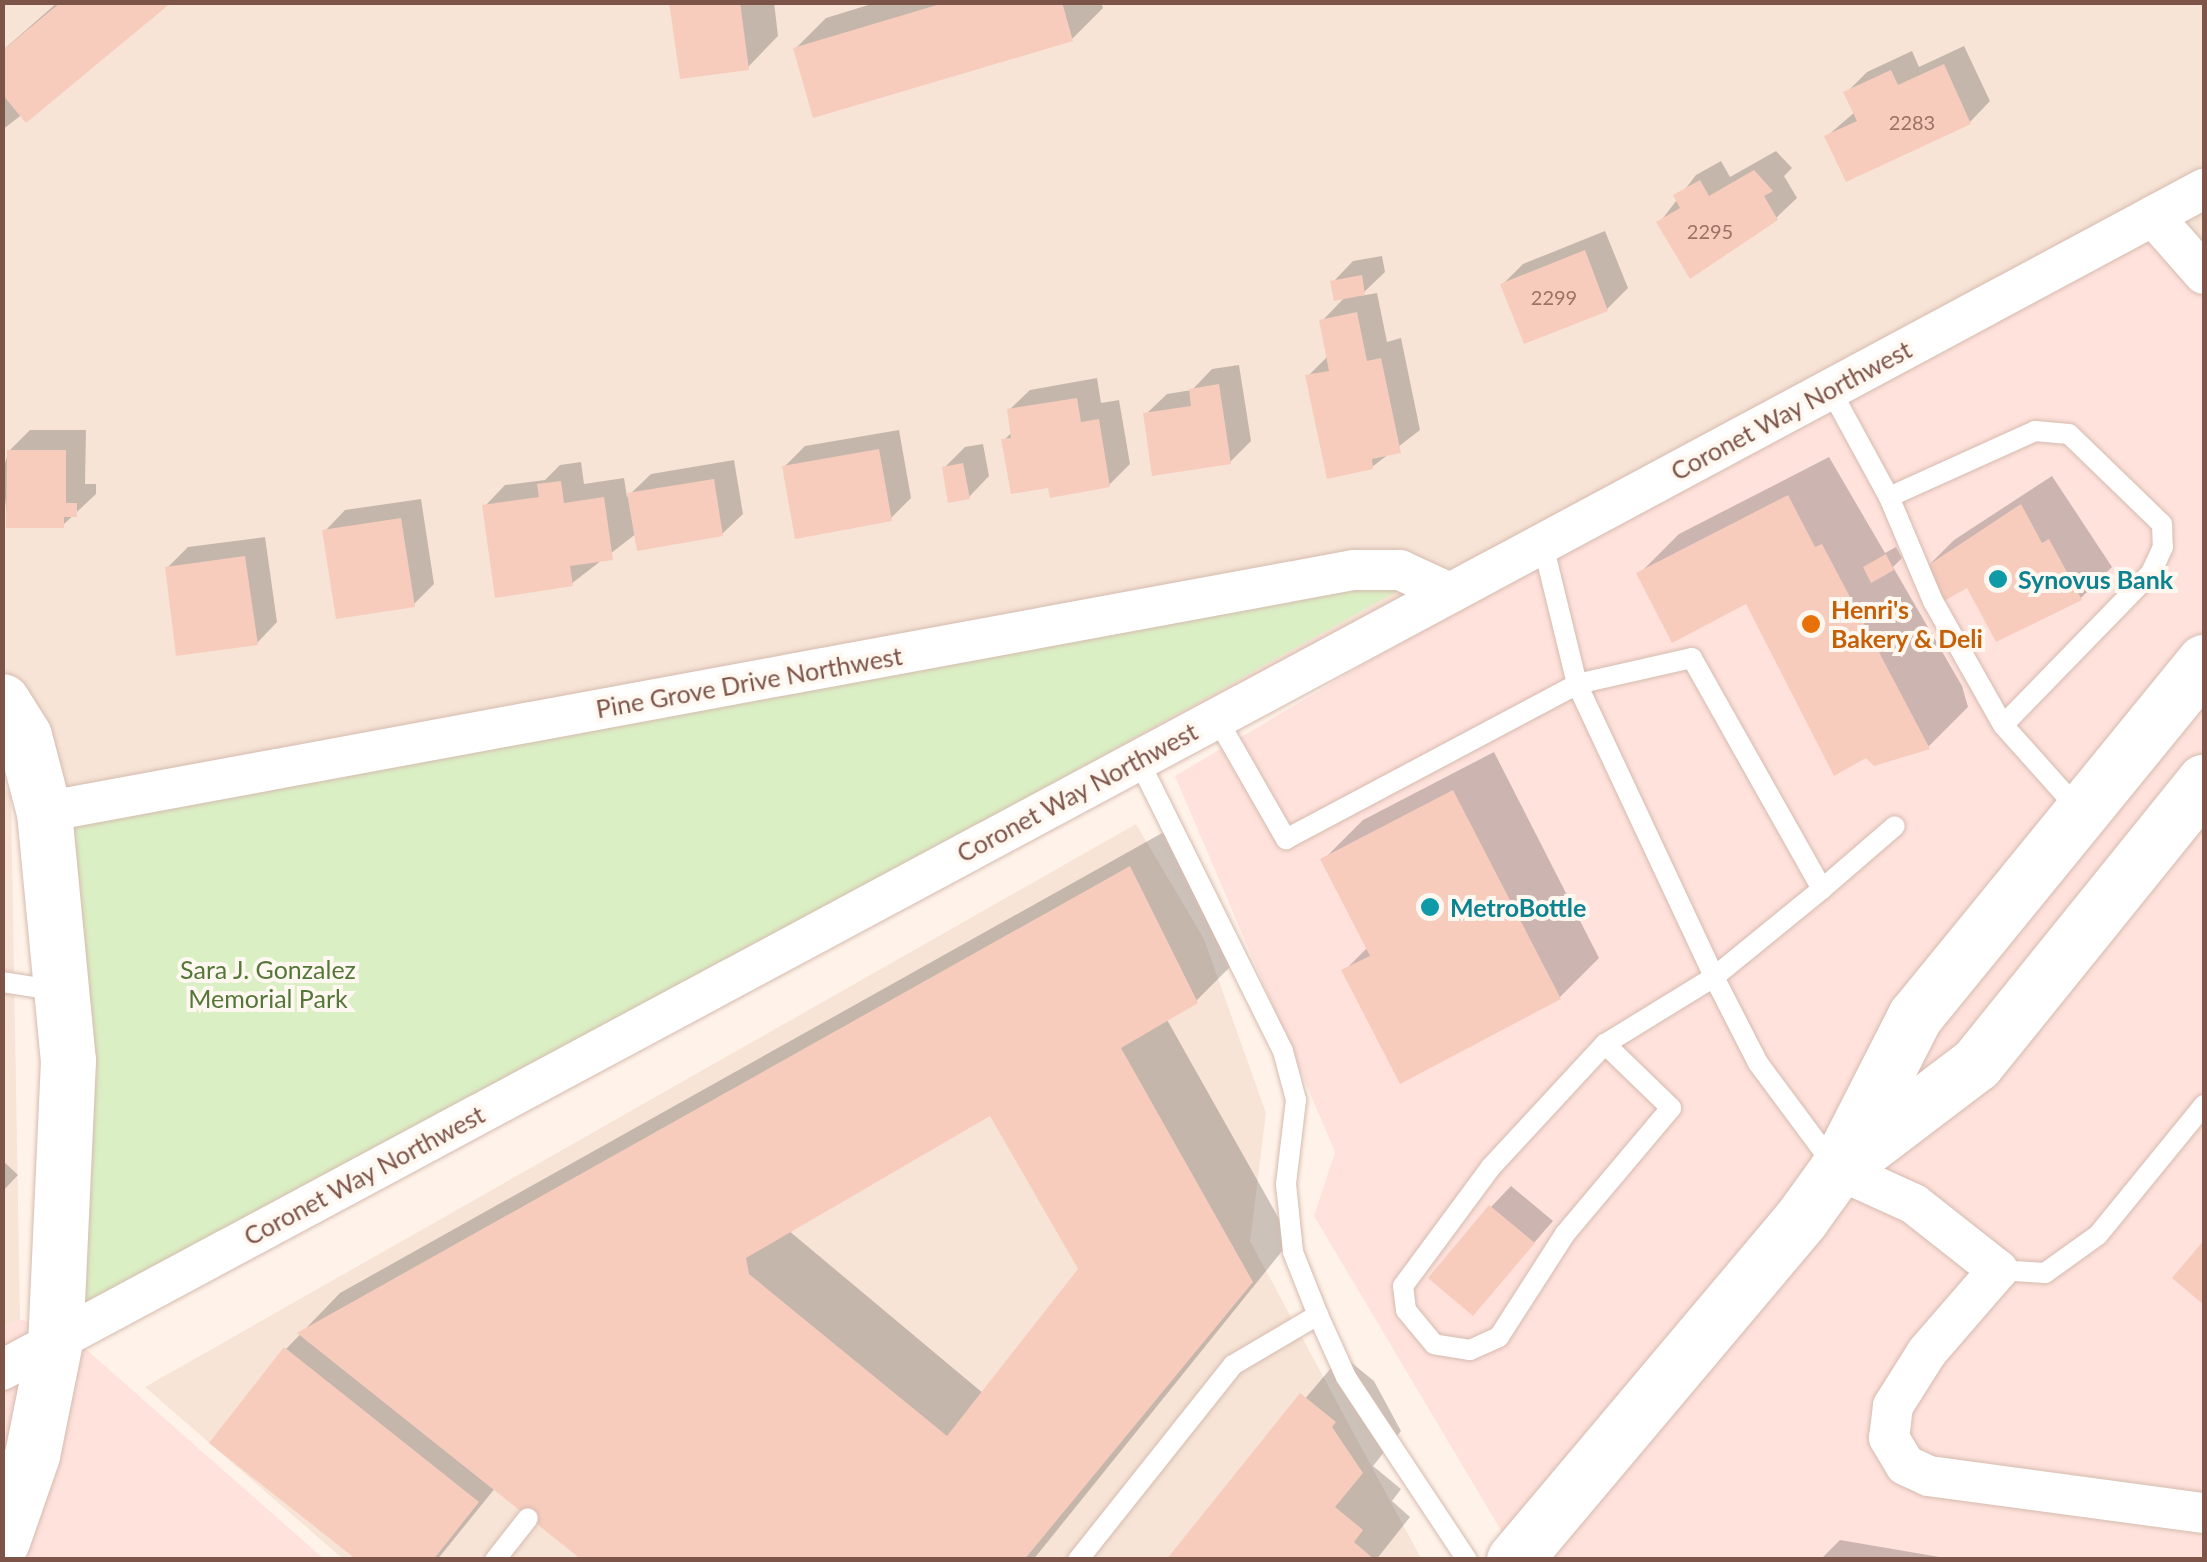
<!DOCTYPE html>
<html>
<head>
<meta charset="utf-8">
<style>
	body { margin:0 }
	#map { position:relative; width:2207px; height:1562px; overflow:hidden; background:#fff3e9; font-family:Lato,sans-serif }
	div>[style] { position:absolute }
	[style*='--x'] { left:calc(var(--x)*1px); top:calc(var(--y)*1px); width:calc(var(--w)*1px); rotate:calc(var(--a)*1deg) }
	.residential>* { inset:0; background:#f7e4d6 }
	.commercial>* { inset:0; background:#ffe2dc }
	.green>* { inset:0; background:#dbefc4 }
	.shadow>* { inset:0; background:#0003 }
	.building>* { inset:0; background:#f7ccbd }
	.roads { filter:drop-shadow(0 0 2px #d5bbaf) drop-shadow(0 0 2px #d5bbaf) }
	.lane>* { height:20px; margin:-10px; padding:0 10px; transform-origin:10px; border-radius:10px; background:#fff }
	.street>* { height:40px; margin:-20px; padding:0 20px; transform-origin:20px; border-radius:20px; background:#fff }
	.secondary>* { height:55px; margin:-27.5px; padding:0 27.5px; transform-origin:27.5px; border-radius:27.5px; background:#fff }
	.dots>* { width:28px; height:28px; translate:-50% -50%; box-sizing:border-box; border:5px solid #fff8f1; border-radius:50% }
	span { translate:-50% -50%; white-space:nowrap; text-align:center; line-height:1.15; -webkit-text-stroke:8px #fff8f1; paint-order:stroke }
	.number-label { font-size:20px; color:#9c7265 }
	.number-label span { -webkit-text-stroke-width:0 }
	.street-label { font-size:25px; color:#7d5448 }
	.culture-label { font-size:25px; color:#0d838f; font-weight:700 }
	.left { translate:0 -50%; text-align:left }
	.food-label { font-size:25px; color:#c56008; font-weight:700 }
	.park-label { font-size:25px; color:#547739 }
	.frame { position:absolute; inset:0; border:5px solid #7d5448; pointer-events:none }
</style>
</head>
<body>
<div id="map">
	<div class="residential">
		<div style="clip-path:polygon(2px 3px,2204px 3px,2204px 273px,2135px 222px,80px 1344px,3px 685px)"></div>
		<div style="clip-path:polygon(2px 784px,11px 796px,20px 1319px,3px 1328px)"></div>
		<div style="clip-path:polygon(1136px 824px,1204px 939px,1266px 1113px,1250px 1241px,1422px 1560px,343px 1559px,145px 1387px)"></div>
	</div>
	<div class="commercial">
		<div style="clip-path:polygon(2136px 221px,2204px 273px,2204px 1559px,1518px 1559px,1314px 1216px,1335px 1152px,1175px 776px,1830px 389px)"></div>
		<div style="clip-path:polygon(20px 1319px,80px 1344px,324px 1559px,3px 1560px,3px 1328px)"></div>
	</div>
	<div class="green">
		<div style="clip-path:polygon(1422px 577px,55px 1341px,44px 812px)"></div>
	</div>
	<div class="shadow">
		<div style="clip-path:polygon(58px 2px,168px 2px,2px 130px,2px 51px)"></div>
		<div style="clip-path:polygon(672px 2px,774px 2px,778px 36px,748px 67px)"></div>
		<div style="clip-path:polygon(878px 2px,1101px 2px,1103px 8px,1072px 39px,796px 48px,826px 18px)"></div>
		<div style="clip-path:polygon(1964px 46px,1990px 101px,1970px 122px,1827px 136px,1855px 112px,1846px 93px,1867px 72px,1912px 51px,1919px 67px)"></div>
		<div style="clip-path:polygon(1776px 151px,1792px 168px,1784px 176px,1797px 198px,1776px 218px,1660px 222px,1696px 175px,1721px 161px,1730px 177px)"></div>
		<div style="clip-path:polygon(1605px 231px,1628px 288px,1607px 309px,1503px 284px,1523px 264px)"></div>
		<div style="clip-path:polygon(1382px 256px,1385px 272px,1360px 296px,1377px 293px,1387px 342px,1401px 338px,1420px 430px,1372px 467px,1308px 376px,1329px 355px,1322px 321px,1346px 296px,1333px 282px,1353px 261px)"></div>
		<div style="clip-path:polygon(1239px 365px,1251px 441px,1230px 462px,1146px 414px,1167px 394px,1192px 390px,1212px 369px)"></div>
		<div style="clip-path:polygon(1097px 378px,1101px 403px,1119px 400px,1130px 464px,1109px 485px,1050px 485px,1004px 440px,1013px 431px,1009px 410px,1030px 390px)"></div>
		<div style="clip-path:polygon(30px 430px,86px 430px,85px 484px,96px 484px,96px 494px,63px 525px,8px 525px,2px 472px,9px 451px)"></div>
		<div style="clip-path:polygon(899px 430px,911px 498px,890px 519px,784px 467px,805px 446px)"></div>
		<div style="clip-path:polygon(983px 444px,989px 476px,969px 497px,944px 468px,965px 447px)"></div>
		<div style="clip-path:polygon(1829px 457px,1885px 553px,1896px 547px,1902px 558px,1893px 567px,1962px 686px,1968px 707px,1928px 747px,1747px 601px,1639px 574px,1679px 534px)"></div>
		<div style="clip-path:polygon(734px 460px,743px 514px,722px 534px,637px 533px,571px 584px,485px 506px,505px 485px,545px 480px,560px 465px,581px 462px,584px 484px,624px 478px,627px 497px,651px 474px)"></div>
		<div style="clip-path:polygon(2052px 476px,2112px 567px,2081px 598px,1997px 639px,1968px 585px,1924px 570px,1954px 540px)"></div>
		<div style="clip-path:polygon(421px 499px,434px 584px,413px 605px,325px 531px,345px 510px)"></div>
		<div style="clip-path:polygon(265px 537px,277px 622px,257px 643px,167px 568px,188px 547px)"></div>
		<div style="clip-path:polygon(1494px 752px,1599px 958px,1560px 997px,1344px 971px,1369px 946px,1323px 860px,1363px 820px)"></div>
		<div style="clip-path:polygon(evenodd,1171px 828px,1236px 961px,1196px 1001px,1166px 1018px,1291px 1240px,1033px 1560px,588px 1560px,496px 1487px,437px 1560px,361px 1560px,286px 1349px,340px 1293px,1171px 828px,991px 1113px,1081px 1269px,984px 1394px,788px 1230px,991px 1113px)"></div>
		<div style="clip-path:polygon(2px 1160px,18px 1175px,2px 1192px)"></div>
		<div style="clip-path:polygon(1511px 1186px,1553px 1221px,1473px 1313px,1491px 1207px)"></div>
		<div style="clip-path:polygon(1342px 1355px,1374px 1381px,1401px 1431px,1373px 1466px,1401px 1489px,1392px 1501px,1410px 1517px,1376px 1560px,1169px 1560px)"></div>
		<div style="clip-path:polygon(1840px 1540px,1957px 1560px,1820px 1560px)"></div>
	</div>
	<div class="building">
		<div style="clip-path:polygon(61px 2px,172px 2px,26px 123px,2px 94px,2px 51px)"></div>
		<div style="clip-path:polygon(669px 2px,740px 2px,749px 70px,680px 79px)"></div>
		<div style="clip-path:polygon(947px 2px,1062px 2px,1073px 41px,813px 118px,793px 48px)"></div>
		<div style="clip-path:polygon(1944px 64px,1971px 124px,1846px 182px,1824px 136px,1857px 121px,1843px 92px,1891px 70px,1898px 85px)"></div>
		<div style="clip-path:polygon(1754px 170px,1773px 191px,1764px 196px,1778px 220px,1690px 279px,1656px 222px,1680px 208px,1673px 195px,1700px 180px,1709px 196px)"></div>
		<div style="clip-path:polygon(1585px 250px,1608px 311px,1524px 344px,1500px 284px)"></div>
		<div style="clip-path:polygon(1362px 275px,1365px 295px,1334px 301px,1330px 281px)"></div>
		<div style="clip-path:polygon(1357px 312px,1367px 361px,1381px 358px,1401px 453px,1372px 459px,1373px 469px,1327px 479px,1305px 375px,1329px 371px,1319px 320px)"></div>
		<div style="clip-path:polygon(1219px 384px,1231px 464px,1152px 476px,1143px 413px,1191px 406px,1189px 389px)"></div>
		<div style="clip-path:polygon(1077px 398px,1081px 422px,1099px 419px,1110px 487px,1050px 498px,1048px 488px,1011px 494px,1001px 439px,1011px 438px,1007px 409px)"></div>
		<div style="clip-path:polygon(879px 449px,892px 521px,795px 539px,782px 466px)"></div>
		<div style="clip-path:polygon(7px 450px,66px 450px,66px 503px,77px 503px,77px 517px,64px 517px,64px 528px,6px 528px)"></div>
		<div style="clip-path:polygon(963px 463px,970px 499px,948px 503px,942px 467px)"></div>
		<div style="clip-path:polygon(714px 479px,723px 536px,637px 551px,627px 493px)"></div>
		<div style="clip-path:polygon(561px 481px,564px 503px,604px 497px,613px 560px,570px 566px,573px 586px,495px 598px,482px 505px,539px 497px,537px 484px)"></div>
		<div style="clip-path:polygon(1788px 495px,1815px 547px,1822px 544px,1930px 749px,1874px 766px,1866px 758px,1834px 776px,1746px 604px,1672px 643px,1636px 573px)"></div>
		<div style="clip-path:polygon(2021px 504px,2042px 543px,2049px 539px,2082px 600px,1996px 642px,1967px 588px,1939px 604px,1921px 570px)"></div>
		<div style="clip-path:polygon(401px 518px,415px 607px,336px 619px,322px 530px)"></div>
		<div style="clip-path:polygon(1886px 554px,1894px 570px,1871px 583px,1863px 567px)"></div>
		<div style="clip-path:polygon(245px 556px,258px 645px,176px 656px,165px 567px)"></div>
		<div style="clip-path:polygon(1453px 790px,1561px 999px,1400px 1084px,1341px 970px,1370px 956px,1320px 859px)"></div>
		<div style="clip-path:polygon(evenodd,1130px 866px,1198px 1003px,1121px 1048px,1253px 1282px,1024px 1560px,582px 1560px,297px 1333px,1130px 866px,990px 1116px,1078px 1269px,947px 1436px,749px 1274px,746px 1258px,990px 1116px)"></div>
		<div style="clip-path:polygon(1489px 1205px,1535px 1243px,1473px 1316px,1428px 1278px)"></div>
		<div style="clip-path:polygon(2204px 1240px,2204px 1305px,2172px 1278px)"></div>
		<div style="clip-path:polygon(284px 1347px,479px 1502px,433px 1560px,357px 1560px,209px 1443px)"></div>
		<div style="clip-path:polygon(1300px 1393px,1336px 1422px,1332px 1427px,1363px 1473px,1335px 1507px,1363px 1530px,1354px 1542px,1375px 1560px,1166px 1560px)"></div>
	</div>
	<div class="roads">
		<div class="lane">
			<div style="--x:1830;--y:389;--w:123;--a:61.4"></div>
			<div style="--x:1889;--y:497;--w:113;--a:67.1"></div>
			<div style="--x:1933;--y:601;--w:142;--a:60.6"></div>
			<div style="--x:2003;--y:725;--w:114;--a:48.2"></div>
			<div style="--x:1889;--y:497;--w:160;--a:-24.3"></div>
			<div style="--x:2035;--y:431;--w:34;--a:5"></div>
			<div style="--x:2069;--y:434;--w:129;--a:44.1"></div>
			<div style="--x:2162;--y:524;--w:23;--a:88"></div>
			<div style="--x:2163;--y:547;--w:29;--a:115"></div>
			<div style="--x:2151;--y:573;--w:212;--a:134.2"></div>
			<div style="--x:1216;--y:717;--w:141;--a:60.2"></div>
			<div style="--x:1286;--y:839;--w:330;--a:-28"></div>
			<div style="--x:1577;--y:684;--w:323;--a:64.9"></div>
			<div style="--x:1714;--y:977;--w:139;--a:-39.2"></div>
			<div style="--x:1822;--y:889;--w:265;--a:-119.4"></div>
			<div style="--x:1692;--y:658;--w:118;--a:167.3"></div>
			<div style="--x:1577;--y:684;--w:144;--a:-103.7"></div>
			<div style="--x:1138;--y:759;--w:326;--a:63.6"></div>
			<div style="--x:1283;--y:1051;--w:51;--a:75.1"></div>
			<div style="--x:1296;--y:1100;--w:85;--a:96.8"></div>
			<div style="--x:1286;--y:1184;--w:68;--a:84.1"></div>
			<div style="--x:1293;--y:1252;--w:68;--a:68.4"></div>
			<div style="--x:1822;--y:889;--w:96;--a:-40.8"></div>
			<div style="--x:2;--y:982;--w:58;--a:9"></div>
			<div style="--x:1605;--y:1044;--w:92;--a:44.1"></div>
			<div style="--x:1671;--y:1108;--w:165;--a:130.1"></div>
			<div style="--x:1565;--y:1234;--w:122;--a:122.7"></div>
			<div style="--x:1499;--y:1337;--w:32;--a:156"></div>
			<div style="--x:1470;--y:1350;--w:36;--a:-171"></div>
			<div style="--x:1434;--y:1344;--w:44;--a:-129.5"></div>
			<div style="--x:1406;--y:1310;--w:24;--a:-97"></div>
			<div style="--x:1403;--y:1286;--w:148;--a:-53.5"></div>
			<div style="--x:1491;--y:1167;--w:168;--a:-47.2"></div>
			<div style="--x:1605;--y:1044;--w:128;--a:-31.6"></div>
			<div style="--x:1714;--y:977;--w:97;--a:62.9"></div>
			<div style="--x:1758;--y:1063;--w:126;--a:53.4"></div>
			<div style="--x:1998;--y:1270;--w:47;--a:3.7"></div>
			<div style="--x:2045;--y:1273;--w:65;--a:-35.6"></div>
			<div style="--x:2098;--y:1235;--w:168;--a:-50.8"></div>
			<div style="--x:495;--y:1560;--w:53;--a:-51.8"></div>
			<div style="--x:1078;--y:1560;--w:249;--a:-51.5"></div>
			<div style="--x:1233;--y:1365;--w:99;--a:-30.5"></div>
			<div style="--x:1318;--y:1315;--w:68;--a:65.7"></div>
			<div style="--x:1346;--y:1377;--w:219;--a:56.5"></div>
		</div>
		<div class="street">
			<div style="--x:2153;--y:216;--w:77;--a:48.7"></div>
			<div style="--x:44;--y:812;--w:1332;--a:-10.47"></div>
			<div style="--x:1354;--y:570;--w:46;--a:0"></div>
			<div style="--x:1400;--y:570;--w:55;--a:24.7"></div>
			<div style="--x:1837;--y:1169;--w:85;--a:24.4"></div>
			<div style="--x:1914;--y:1204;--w:107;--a:38.2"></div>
			<div style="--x:1998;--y:1270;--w:108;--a:130.9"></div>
			<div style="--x:1927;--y:1352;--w:64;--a:122.2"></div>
			<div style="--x:1893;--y:1406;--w:32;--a:97"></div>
			<div style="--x:1889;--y:1438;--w:31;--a:59"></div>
			<div style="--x:1905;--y:1465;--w:26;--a:25"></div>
			<div style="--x:1929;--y:1476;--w:277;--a:7.7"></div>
			<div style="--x:2;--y:1370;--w:2499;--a:-28.21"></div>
		</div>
		<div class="secondary">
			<div style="--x:2;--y:701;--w:41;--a:57.8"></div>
			<div style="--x:24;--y:736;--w:79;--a:75.3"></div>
			<div style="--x:44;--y:812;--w:249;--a:84.5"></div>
			<div style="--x:68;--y:1060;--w:281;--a:92.6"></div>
			<div style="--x:55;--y:1341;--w:116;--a:101.4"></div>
			<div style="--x:32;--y:1455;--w:91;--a:109.2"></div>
			<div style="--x:1848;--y:1161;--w:161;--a:-37.2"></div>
			<div style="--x:1976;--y:1064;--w:363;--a:-51.1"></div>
			<div style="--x:1514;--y:1560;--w:446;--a:-49.9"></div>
			<div style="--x:1801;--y:1219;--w:62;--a:-54.2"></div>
			<div style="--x:1837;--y:1169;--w:172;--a:-63"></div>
			<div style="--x:1915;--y:1016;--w:457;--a:-50.8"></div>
		</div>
	</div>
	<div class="dots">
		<div style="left:1998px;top:579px;background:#0f9aa8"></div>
		<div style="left:1811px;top:624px;background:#e8710a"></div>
		<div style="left:1430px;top:907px;background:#0f9aa8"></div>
	</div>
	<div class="number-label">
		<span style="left:1912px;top:122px">2283</span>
		<span style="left:1710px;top:231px">2295</span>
		<span style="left:1554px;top:297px">2299</span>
	</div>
	<div class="street-label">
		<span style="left:1791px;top:410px;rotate:-28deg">Coronet Way Northwest</span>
		<span style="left:749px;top:682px;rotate:-10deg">Pine Grove Drive Northwest</span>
		<span style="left:1077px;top:792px;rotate:-28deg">Coronet Way Northwest</span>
		<span style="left:364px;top:1175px;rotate:-28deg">Coronet Way Northwest</span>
	</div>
	<div class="culture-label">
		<span class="left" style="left:2018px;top:579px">Synovus Bank</span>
		<span class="left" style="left:1450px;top:907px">MetroBottle</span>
	</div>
	<div class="food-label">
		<span class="left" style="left:1831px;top:624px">Henri's<br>Bakery &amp; Deli</span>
	</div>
	<div class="park-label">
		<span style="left:268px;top:984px">Sara J. Gonzalez<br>Memorial Park</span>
	</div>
	<div class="frame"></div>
</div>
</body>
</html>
